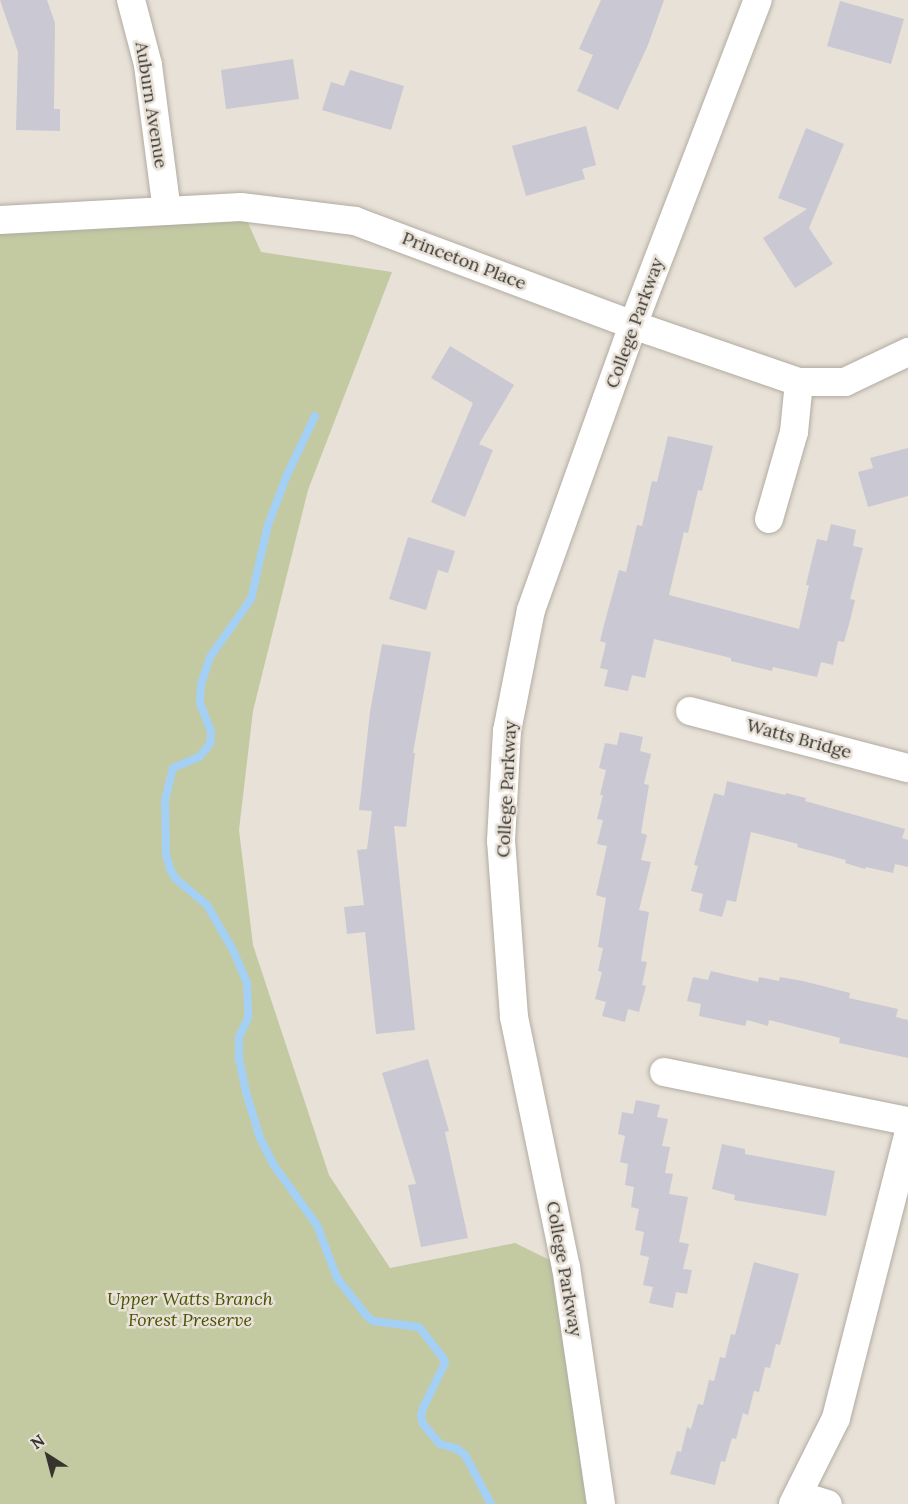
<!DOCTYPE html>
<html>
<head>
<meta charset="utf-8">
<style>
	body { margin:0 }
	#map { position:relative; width:908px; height:1504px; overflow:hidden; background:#e8e1d7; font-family:Lora,serif }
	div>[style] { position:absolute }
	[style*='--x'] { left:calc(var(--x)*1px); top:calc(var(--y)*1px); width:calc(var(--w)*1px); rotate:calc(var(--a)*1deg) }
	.green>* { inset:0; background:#c3caa2 }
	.stream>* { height:8px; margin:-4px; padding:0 4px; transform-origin:4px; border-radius:4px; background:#a4d0f6 }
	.building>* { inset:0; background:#cac8d3 }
	.roads { filter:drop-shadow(0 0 2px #b1aba1) drop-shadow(0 0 2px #b1aba1) }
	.minor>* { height:28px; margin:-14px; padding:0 14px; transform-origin:14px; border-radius:14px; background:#fff }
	span { translate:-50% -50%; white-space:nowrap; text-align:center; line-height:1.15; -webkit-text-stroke:5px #e8e1d7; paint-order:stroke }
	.street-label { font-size:18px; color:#373430 }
	.park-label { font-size:18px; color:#4a5301; font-style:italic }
	.north { position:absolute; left:18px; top:1426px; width:60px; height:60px; -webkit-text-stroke:4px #e8e1d7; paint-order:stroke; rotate:324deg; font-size:16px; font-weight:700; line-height:24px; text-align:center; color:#373430 }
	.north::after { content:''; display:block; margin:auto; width:21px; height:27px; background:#373430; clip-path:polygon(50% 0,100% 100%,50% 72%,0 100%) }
</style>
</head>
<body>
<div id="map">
	<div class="green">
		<div style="clip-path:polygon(241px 207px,261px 252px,392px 272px,308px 490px,253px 711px,239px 830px,253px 945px,329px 1175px,390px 1268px,515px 1243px,566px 1268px,601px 1504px,0 1504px,0 220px)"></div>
	</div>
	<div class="stream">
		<div style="--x:315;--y:416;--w:65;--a:115.4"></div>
		<div style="--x:287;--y:475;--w:53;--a:110.8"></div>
		<div style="--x:268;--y:525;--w:76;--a:102.9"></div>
		<div style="--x:251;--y:599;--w:71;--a:125.3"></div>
		<div style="--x:210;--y:657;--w:28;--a:108"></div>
		<div style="--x:201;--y:684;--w:19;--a:93"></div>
		<div style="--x:200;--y:703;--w:30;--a:69"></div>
		<div style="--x:211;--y:731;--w:13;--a:94"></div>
		<div style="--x:210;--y:744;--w:17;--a:130"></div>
		<div style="--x:199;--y:757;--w:28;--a:157"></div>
		<div style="--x:173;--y:768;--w:34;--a:104"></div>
		<div style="--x:165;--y:801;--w:54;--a:88.9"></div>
		<div style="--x:166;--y:855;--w:17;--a:73"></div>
		<div style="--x:171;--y:871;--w:9;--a:58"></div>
		<div style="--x:176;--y:879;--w:40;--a:40"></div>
		<div style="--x:207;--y:905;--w:52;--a:60"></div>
		<div style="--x:233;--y:950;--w:36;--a:67"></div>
		<div style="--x:247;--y:983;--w:35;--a:88"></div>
		<div style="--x:248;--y:1018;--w:21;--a:115"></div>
		<div style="--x:239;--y:1037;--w:22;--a:90"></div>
		<div style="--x:239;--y:1059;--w:34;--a:78"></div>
		<div style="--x:246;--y:1092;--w:48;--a:73.1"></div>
		<div style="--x:260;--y:1138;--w:29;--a:63"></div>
		<div style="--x:273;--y:1164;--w:75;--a:54.2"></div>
		<div style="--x:317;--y:1225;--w:57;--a:69.3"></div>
		<div style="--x:337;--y:1278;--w:47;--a:51.9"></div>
		<div style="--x:366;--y:1315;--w:9;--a:41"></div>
		<div style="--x:373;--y:1321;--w:46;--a:7.4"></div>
		<div style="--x:419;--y:1327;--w:39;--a:52"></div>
		<div style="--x:443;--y:1358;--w:5;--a:68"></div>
		<div style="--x:445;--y:1363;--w:50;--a:116.1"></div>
		<div style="--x:423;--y:1408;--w:8;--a:104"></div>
		<div style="--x:421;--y:1416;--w:8;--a:76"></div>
		<div style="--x:423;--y:1424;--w:26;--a:50"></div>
		<div style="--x:440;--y:1444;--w:18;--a:16"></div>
		<div style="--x:457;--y:1449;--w:10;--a:37"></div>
		<div style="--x:465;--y:1455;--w:55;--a:62"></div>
	</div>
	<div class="building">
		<div style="clip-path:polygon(0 0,47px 0,55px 23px,54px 109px,60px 109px,60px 131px,16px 130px,18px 52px)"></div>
		<div style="clip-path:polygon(601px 0,664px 0,648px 45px,618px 110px,577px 91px,593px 55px,579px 49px)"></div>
		<div style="clip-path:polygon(840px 1px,904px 19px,891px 64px,827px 46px)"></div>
		<div style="clip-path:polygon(293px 59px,299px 99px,226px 109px,221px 70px)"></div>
		<div style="clip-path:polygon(350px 70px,404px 86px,391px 130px,322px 110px,331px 82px,344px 86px)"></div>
		<div style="clip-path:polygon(586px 126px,596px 165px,582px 169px,585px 179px,526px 196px,512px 146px)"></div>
		<div style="clip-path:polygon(806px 128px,844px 144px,809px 228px,833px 264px,795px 288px,763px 238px,807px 209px,778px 198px)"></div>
		<div style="clip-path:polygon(450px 346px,514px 385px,479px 444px,493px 450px,465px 517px,431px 502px,473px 403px,431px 378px)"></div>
		<div style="clip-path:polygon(668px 436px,713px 446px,702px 491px,698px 490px,688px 533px,684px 532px,669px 595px,799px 629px,809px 585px,806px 585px,817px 539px,827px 541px,831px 524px,856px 530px,853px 546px,863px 548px,850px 599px,855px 600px,850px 621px,844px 642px,838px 641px,833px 665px,821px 662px,817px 677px,773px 667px,772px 671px,731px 661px,731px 658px,654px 639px,645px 678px,632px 675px,628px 691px,604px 686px,608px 670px,600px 668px,606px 643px,600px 641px,605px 621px,619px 570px,626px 572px,637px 525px,642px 526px,652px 481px,657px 482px)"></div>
		<div style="clip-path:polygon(908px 448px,908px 496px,868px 507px,858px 472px,873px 468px,870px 458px)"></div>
		<div style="clip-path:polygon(408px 537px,455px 551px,448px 573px,438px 570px,426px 610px,389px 599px)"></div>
		<div style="clip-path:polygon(382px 644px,431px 652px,413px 753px,415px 753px,406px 827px,394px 826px,415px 1030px,376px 1034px,365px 932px,347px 934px,344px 907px,364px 905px,357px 850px,367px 849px,372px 811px,359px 810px,370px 712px)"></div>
		<div style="clip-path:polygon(620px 732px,643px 737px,640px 751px,651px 754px,644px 784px,649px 785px,641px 833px,647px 835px,641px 860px,651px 862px,639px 910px,649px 912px,641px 961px,647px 962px,642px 985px,646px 986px,639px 1012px,628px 1009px,625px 1022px,602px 1016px,606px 1002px,595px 999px,602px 972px,598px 971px,603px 948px,598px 947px,606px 898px,596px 895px,607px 846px,597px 844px,603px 820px,597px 819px,603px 795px,600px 795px,606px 770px,599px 768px,605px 743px,617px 745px)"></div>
		<div style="clip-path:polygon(727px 781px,785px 795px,786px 793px,806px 798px,805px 801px,905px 829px,902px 838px,908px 840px,908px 867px,895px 864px,893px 873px,866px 867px,865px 869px,845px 863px,846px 860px,797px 847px,798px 844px,751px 832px,736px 902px,727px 900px,722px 917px,699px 911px,703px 894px,691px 891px,698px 866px,694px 865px,714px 793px,724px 796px)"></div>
		<div style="clip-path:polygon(711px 971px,758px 982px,759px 977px,779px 981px,780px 977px,803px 981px,850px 993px,849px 998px,898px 1009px,896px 1017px,908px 1020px,908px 1058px,839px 1043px,840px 1038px,769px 1020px,768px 1026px,747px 1020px,745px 1026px,699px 1016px,701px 1004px,687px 1001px,693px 977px,708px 980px)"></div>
		<div style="clip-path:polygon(428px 1059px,449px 1131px,445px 1132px,468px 1238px,421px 1247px,408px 1185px,416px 1184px,382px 1073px)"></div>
		<div style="clip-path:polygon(636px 1100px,660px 1105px,657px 1117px,668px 1119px,662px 1146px,670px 1147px,665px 1173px,673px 1174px,669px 1194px,688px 1197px,679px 1242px,689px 1244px,683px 1269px,692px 1270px,687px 1294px,676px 1292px,673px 1308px,649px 1303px,653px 1287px,643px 1285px,649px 1257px,640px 1255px,644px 1232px,635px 1230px,639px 1209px,631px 1207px,634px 1187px,625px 1185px,628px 1164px,620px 1162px,625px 1136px,618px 1134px,622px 1112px,633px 1114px)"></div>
		<div style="clip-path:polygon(722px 1144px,745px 1149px,745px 1154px,835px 1171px,826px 1216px,734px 1200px,735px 1195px,712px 1189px)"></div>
		<div style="clip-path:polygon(754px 1262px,799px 1274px,780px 1345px,776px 1344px,770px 1368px,765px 1367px,759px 1392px,754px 1391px,748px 1415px,743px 1413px,736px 1439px,732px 1438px,725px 1462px,721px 1461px,715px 1485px,670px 1474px,677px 1451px,681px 1452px,687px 1427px,691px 1429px,698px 1404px,703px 1405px,709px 1380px,714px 1381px,720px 1357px,725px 1358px,731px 1334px,735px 1335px)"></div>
	</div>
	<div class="roads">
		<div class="minor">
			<div style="--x:131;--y:0;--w:67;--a:75.3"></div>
			<div style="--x:148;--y:65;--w:147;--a:82.6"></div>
			<div style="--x:0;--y:220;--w:241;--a:-3.1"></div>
			<div style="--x:241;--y:207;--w:115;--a:7"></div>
			<div style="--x:355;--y:221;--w:297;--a:20.5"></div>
			<div style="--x:633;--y:325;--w:176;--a:19"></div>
			<div style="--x:799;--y:382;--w:46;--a:0"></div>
			<div style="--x:845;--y:382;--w:70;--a:-25.5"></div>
			<div style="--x:769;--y:519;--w:91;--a:-74"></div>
			<div style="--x:794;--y:432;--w:50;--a:-84.3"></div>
			<div style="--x:690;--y:711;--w:225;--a:14.7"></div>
			<div style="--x:664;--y:1072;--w:249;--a:11.4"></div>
			<div style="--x:798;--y:1495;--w:31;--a:17"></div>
			<div style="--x:601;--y:1504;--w:239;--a:-98.4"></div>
			<div style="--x:566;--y:1268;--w:256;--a:-101.7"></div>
			<div style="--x:514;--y:1017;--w:176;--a:-94.2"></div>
			<div style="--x:501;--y:841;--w:110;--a:-86.9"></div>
			<div style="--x:507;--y:731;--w:123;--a:-78.8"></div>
			<div style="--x:531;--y:610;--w:303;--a:-70.3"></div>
			<div style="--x:633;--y:325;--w:348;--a:-69"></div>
			<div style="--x:793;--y:1504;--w:96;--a:-63.4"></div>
			<div style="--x:836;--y:1418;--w:292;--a:-75.7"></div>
		</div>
	</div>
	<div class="street-label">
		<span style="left:151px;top:105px;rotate:81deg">Auburn Avenue</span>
		<span style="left:464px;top:261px;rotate:21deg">Princeton Place</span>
		<span style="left:635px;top:323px;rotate:-70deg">College Parkway</span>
		<span style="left:799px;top:739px;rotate:15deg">Watts Bridge</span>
		<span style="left:507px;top:789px;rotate:-87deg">College Parkway</span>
		<span style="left:564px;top:1269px;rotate:80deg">College Parkway</span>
	</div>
	<div class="park-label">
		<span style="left:190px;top:1310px">Upper Watts Branch<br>Forest Preserve</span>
	</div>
	<div class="north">N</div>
</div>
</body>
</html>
